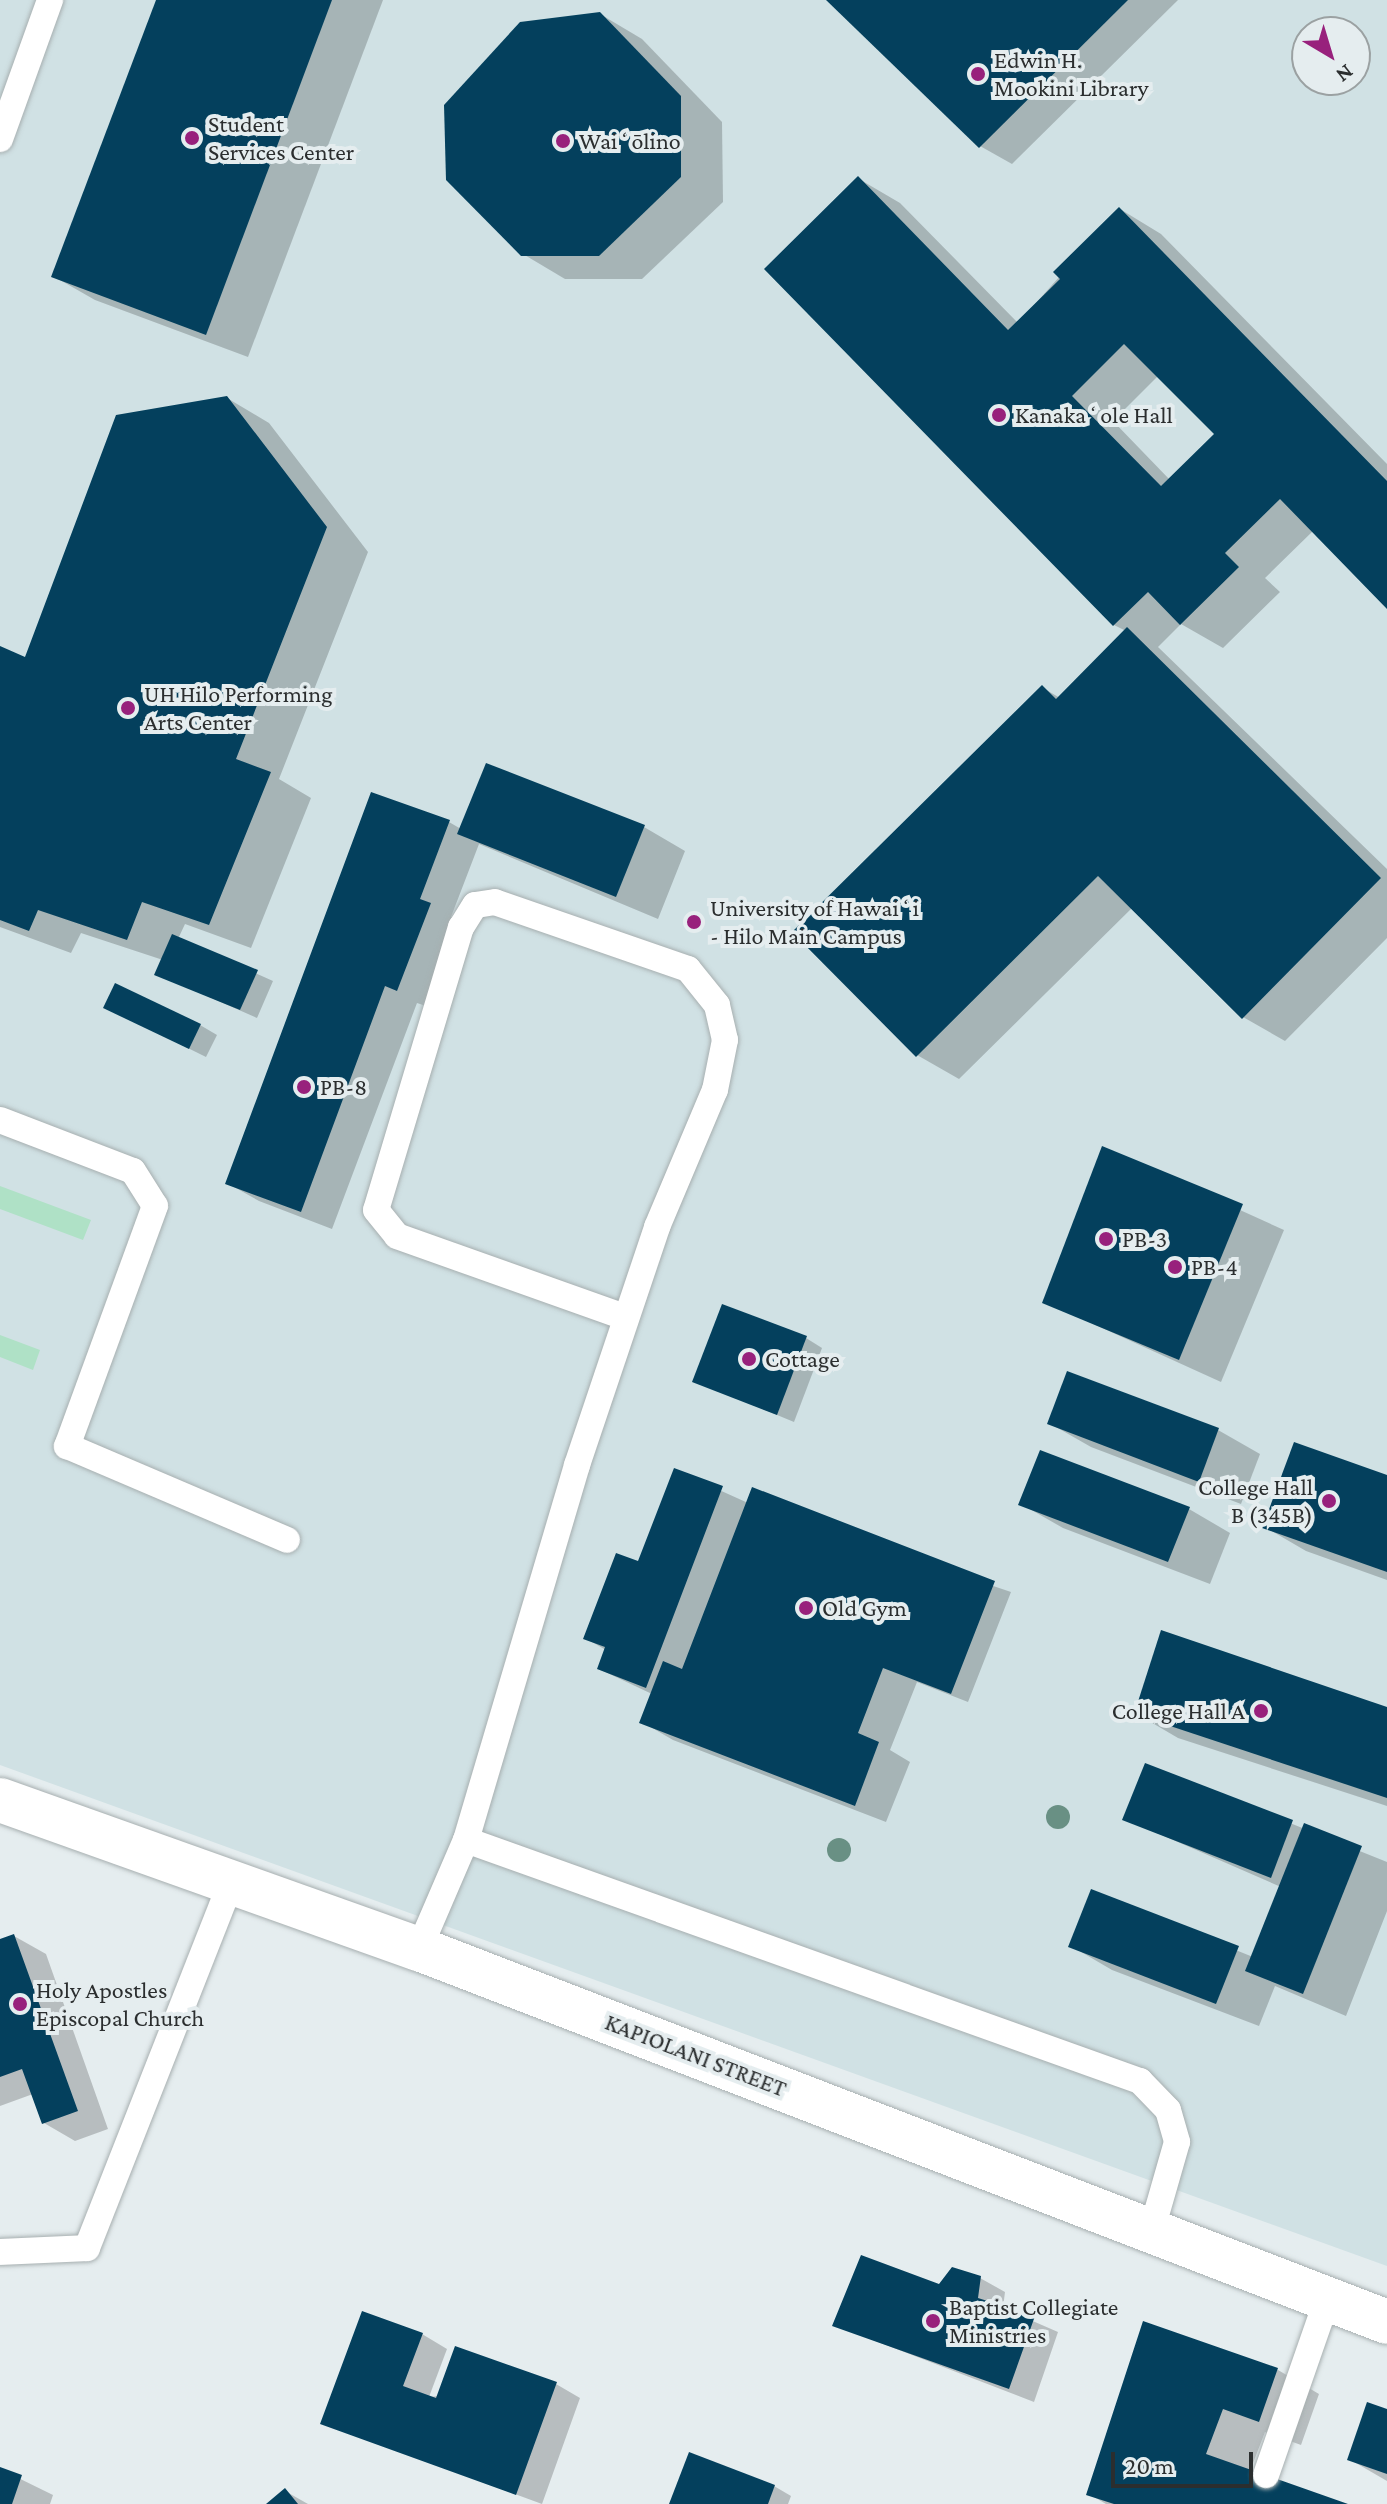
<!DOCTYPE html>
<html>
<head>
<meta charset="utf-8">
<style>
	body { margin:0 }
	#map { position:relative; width:1387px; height:2504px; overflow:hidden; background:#e5edef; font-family:"Crimson Pro",serif }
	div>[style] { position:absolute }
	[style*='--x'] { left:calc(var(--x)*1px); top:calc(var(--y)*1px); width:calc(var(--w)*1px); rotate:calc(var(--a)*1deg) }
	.built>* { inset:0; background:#d0e1e4 }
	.green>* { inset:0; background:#afe1c6 }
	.shadow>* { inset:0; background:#0003 }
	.building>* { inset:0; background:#04405d }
	.roads { filter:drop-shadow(0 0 2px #a7afb0) drop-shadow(0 0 2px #a7afb0) }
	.service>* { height:26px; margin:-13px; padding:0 13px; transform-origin:13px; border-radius:13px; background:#fff }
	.tertiary>* { height:44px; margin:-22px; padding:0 22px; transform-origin:22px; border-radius:22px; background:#fff }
	.trees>* { width:24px; height:24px; margin:-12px; border-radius:50%; background:#699084 }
	.dots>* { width:22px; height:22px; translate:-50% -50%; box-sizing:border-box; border:4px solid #e5edef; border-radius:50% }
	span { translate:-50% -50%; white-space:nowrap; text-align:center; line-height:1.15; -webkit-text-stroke:8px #e5edef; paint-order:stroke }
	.poi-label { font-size:24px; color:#2b2e2f }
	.left { translate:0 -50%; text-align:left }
	.right { translate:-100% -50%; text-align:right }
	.street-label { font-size:24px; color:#2b2e2f }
	.north { position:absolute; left:1291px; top:16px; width:80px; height:80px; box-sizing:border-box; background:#e5edef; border:2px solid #9ba1a2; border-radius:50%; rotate:142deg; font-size:22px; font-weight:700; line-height:32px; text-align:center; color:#2b2e2f }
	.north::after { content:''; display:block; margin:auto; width:28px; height:36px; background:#98217c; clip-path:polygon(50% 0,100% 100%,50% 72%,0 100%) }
	.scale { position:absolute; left:1111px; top:2452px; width:142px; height:36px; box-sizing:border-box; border:4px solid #2b2e2f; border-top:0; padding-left:10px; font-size:24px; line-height:28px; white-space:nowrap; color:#2b2e2f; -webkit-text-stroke:6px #e5edef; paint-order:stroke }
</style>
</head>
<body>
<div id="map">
	<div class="built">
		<div style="clip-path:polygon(evenodd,0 0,1387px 0,1387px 2266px,0 1765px,0 0,1307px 32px,1355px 32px,1355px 80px,1307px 80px,1307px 32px)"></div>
	</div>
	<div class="green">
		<div style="clip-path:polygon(0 1186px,91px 1220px,83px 1240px,0 1209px)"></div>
		<div style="clip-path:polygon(0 1335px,40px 1350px,33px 1370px,0 1357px)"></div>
	</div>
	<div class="shadow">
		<div style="clip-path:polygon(158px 0,383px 0,248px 357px,95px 300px,53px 276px)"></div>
		<div style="clip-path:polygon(833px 0,1178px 0,1012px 164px,980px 146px)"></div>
		<div style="clip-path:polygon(600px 14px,642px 39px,722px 122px,723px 202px,642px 279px,565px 279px,523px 254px)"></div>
		<div style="clip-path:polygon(evenodd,859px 179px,900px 203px,1018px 323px,1120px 209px,1161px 234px,1387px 464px,1387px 607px,1313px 531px,1265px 578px,1280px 592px,1223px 648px,1181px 624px,1158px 647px,1387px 869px,1387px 938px,1285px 1041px,1243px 1017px,1133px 907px,959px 1079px,917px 1055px,1043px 688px,1060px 698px,1126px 631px,1114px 625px,859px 179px,1158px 376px,1217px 434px,1170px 480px,1113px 421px,1158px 376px)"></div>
		<div style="clip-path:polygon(227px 398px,269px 423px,368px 552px,279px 779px,311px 798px,251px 948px,185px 924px,178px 939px,273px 981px,257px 1018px,157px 974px,163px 960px,81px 933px,71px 953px,0 927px,0 649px,26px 660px)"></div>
		<div style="clip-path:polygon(449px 822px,461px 829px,644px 827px,685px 851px,658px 919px,479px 844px,451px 917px,461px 923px,429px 1007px,417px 1003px,332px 1229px,259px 1201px,227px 1183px)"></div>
		<div style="clip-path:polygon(105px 1007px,200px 1025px,217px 1035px,206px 1057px)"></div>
		<div style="clip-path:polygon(1103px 1148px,1284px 1230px,1221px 1382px,1045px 1302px)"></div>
		<div style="clip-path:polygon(806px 1338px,822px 1348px,794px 1422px,695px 1381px)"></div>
		<div style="clip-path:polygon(1068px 1374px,1218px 1430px,1260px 1454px,1241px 1504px,1091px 1447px,1049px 1423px)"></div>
		<div style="clip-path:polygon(675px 1470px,748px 1503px,1011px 1592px,968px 1702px,917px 1682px,890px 1750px,910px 1762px,886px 1822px,673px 1740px,642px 1722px,652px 1694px,599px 1669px,606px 1650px,585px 1638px,639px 1564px)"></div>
		<div style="clip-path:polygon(1387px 1477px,1387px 1580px,1306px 1551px,1265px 1527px)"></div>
		<div style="clip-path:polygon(1021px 1504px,1189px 1509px,1230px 1533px,1210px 1584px,1063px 1528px)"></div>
		<div style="clip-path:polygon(1387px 1709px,1387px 1806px,1178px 1738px,1137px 1714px)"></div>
		<div style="clip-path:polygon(1146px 1765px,1387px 1862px,1387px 1911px,1346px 2016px,1275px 1986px,1259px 2026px,1112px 1970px,1071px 1946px,1092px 1892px,1253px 1957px,1281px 1887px,1125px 1819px)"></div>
		<div style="clip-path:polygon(14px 1936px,46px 1954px,108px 2129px,75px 2141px,44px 2123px,33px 2094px,0 2106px,0 1941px)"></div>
		<div style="clip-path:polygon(980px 2278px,1005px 2292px,1003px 2308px,1058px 2332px,1034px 2402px,834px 2325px)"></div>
		<div style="clip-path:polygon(1144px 2323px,1278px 2370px,1319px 2394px,1301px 2445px,1265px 2432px,1250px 2471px,1344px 2504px,1106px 2504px,1089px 2494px)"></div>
		<div style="clip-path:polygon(422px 2334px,447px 2349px,429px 2397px,556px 2384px,580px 2398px,542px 2504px,323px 2423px)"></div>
		<div style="clip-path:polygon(1387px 2411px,1387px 2481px,1349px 2459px)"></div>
		<div style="clip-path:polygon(0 2469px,53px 2495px,50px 2504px,0 2504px)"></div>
		<div style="clip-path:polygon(774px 2486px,791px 2496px,788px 2504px,671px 2504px)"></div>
		<div style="clip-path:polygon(285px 2491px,308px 2504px,270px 2504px)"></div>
	</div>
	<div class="building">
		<div style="clip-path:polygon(156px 0,332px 0,206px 335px,51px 277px)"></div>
		<div style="clip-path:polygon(826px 0,1128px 0,979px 148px)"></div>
		<div style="clip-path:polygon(600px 12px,681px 96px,681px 177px,599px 256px,521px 256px,446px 180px,444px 105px,520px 22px)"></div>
		<div style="clip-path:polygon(evenodd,858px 176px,1008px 330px,1060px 279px,1053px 272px,1119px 207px,1387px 481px,1387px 609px,1280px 499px,1225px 553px,1239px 567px,1180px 625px,1148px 592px,1113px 626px,764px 269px,858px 176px,1124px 344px,1214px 434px,1161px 486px,1072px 396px,1124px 344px)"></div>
		<div style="clip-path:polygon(227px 396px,327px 527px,236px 759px,271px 772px,209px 925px,142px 902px,127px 940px,38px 910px,29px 931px,0 920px,0 646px,25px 657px,116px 415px)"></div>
		<div style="clip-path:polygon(1127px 627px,1381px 878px,1242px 1019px,1098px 876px,916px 1057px,792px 932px,1042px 685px,1056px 699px)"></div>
		<div style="clip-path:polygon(486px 763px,645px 825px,616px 897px,457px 834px)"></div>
		<div style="clip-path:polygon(371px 792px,450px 820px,420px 899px,431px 903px,397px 991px,385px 986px,301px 1212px,225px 1184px)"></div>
		<div style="clip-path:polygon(172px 934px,258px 970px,240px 1010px,154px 975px)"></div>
		<div style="clip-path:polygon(115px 983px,201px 1024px,189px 1049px,103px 1008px)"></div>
		<div style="clip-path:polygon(1102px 1146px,1243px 1204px,1179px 1360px,1042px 1303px)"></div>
		<div style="clip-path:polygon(722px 1304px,807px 1336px,777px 1415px,692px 1382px)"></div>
		<div style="clip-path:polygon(1067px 1371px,1219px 1428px,1199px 1482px,1047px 1424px)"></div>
		<div style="clip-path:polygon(1294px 1442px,1387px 1475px,1387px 1572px,1262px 1528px)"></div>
		<div style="clip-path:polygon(1040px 1450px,1190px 1507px,1168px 1562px,1018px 1505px)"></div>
		<div style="clip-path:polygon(674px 1468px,723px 1486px,646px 1688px,597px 1669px,605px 1647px,583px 1639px,616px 1553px,638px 1561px)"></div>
		<div style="clip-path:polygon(752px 1487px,995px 1581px,951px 1694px,883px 1668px,858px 1733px,879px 1742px,855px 1806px,639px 1723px,663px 1661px,682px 1669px)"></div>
		<div style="clip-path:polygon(1161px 1630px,1387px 1707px,1387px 1798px,1134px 1714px)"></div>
		<div style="clip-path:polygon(1145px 1763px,1293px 1820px,1271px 1878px,1122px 1820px)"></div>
		<div style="clip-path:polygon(1304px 1823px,1362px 1846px,1303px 1994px,1245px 1971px)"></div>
		<div style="clip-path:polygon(1091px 1889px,1239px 1946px,1216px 2004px,1068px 1947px)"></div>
		<div style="clip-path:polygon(14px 1934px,78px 2111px,42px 2124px,22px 2069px,0 2077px,0 1939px)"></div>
		<div style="clip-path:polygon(861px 2255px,939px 2284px,952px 2267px,981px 2276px,978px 2298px,1035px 2316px,1009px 2389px,832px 2326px)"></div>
		<div style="clip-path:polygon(362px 2311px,423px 2333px,403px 2386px,436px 2398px,455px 2346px,557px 2382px,516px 2495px,320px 2424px)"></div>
		<div style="clip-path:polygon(1143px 2321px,1278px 2368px,1259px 2422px,1223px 2409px,1206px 2454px,1348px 2504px,1114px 2504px,1086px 2495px)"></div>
		<div style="clip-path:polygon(1367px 2402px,1387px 2409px,1387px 2474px,1347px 2460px)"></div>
		<div style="clip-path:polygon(689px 2452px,775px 2485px,768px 2504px,669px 2504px)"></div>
		<div style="clip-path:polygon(0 2467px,22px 2475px,12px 2504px,0 2504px)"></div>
		<div style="clip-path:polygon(285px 2488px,298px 2504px,266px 2504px)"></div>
	</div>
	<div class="roads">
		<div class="service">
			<div style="--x:0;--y:139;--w:148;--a:-70.2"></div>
			<div style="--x:0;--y:1120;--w:142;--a:21"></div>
			<div style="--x:133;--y:1171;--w:41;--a:57.8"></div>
			<div style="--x:155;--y:1206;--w:256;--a:110.1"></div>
			<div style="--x:67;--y:1446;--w:239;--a:23.1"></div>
			<div style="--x:466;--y:1840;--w:716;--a:19.68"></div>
			<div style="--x:1140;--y:2081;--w:40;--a:46"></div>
			<div style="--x:1168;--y:2110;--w:33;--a:74"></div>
			<div style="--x:1177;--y:2142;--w:91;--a:106"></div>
			<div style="--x:419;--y:1949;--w:119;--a:-66.7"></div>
			<div style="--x:466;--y:1840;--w:391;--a:-73.5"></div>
			<div style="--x:577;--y:1465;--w:251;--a:-71.4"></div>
			<div style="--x:657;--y:1227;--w:149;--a:-67.1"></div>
			<div style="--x:715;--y:1090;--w:51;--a:-78.7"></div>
			<div style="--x:725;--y:1040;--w:36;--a:-103"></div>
			<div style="--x:717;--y:1005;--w:46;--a:-128.9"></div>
			<div style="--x:688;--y:969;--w:204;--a:-160.9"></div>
			<div style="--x:495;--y:902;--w:20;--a:171"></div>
			<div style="--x:475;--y:905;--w:26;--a:122"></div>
			<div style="--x:461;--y:927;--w:295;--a:106.7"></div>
			<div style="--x:376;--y:1210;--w:33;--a:51"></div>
			<div style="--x:397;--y:1236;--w:242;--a:19.6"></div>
			<div style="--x:0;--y:2252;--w:87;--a:-2.6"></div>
			<div style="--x:87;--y:2248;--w:393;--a:-68.5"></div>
			<div style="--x:1266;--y:2475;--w:185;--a:-70.8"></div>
		</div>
		<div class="tertiary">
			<div style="--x:0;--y:1800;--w:445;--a:19.6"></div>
			<div style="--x:419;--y:1949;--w:1037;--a:21.07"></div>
		</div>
	</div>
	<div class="trees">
		<div style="left:1058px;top:1817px"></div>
		<div style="left:839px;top:1850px"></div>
	</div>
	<div class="dots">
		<div style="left:978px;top:74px;background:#98217c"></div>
		<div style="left:192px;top:138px;background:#98217c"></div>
		<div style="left:563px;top:141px;background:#98217c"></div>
		<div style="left:999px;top:415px;background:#98217c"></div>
		<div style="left:128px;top:708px;background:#98217c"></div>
		<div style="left:694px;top:922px;background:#98217c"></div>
		<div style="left:304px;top:1087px;background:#98217c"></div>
		<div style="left:1106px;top:1239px;background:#98217c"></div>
		<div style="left:1175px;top:1267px;background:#98217c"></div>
		<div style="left:749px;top:1359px;background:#98217c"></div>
		<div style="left:1329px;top:1501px;background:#98217c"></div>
		<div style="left:806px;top:1608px;background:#98217c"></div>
		<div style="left:1261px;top:1711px;background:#98217c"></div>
		<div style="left:20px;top:2004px;background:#98217c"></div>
		<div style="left:933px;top:2321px;background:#98217c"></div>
	</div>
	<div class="poi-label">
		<span class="left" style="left:994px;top:74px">Edwin H.<br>Mookini Library</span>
		<span class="left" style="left:208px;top:138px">Student<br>Services Center</span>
		<span class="left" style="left:579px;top:141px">Waiʻōlino</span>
		<span class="left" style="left:1015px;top:415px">Kanakaʻole Hall</span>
		<span class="left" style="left:144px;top:708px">UH Hilo Performing<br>Arts Center</span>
		<span class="left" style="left:710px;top:922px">University of Hawaiʻi<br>- Hilo Main Campus</span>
		<span class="left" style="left:320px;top:1087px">PB-8</span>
		<span class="left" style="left:1122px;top:1239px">PB-3</span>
		<span class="left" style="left:1191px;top:1267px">PB-4</span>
		<span class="left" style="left:765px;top:1359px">Cottage</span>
		<span class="right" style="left:1313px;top:1501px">College Hall<br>B (345B)</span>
		<span class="left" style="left:822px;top:1608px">Old Gym</span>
		<span class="right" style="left:1245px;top:1711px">College Hall A</span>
		<span class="left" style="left:36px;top:2004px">Holy Apostles<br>Episcopal Church</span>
		<span class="left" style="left:949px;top:2321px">Baptist Collegiate<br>Ministries</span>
	</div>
	<div class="street-label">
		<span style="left:696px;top:2055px;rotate:21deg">KAPIOLANI STREET</span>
	</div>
	<div class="north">N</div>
	<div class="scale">20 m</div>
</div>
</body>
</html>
